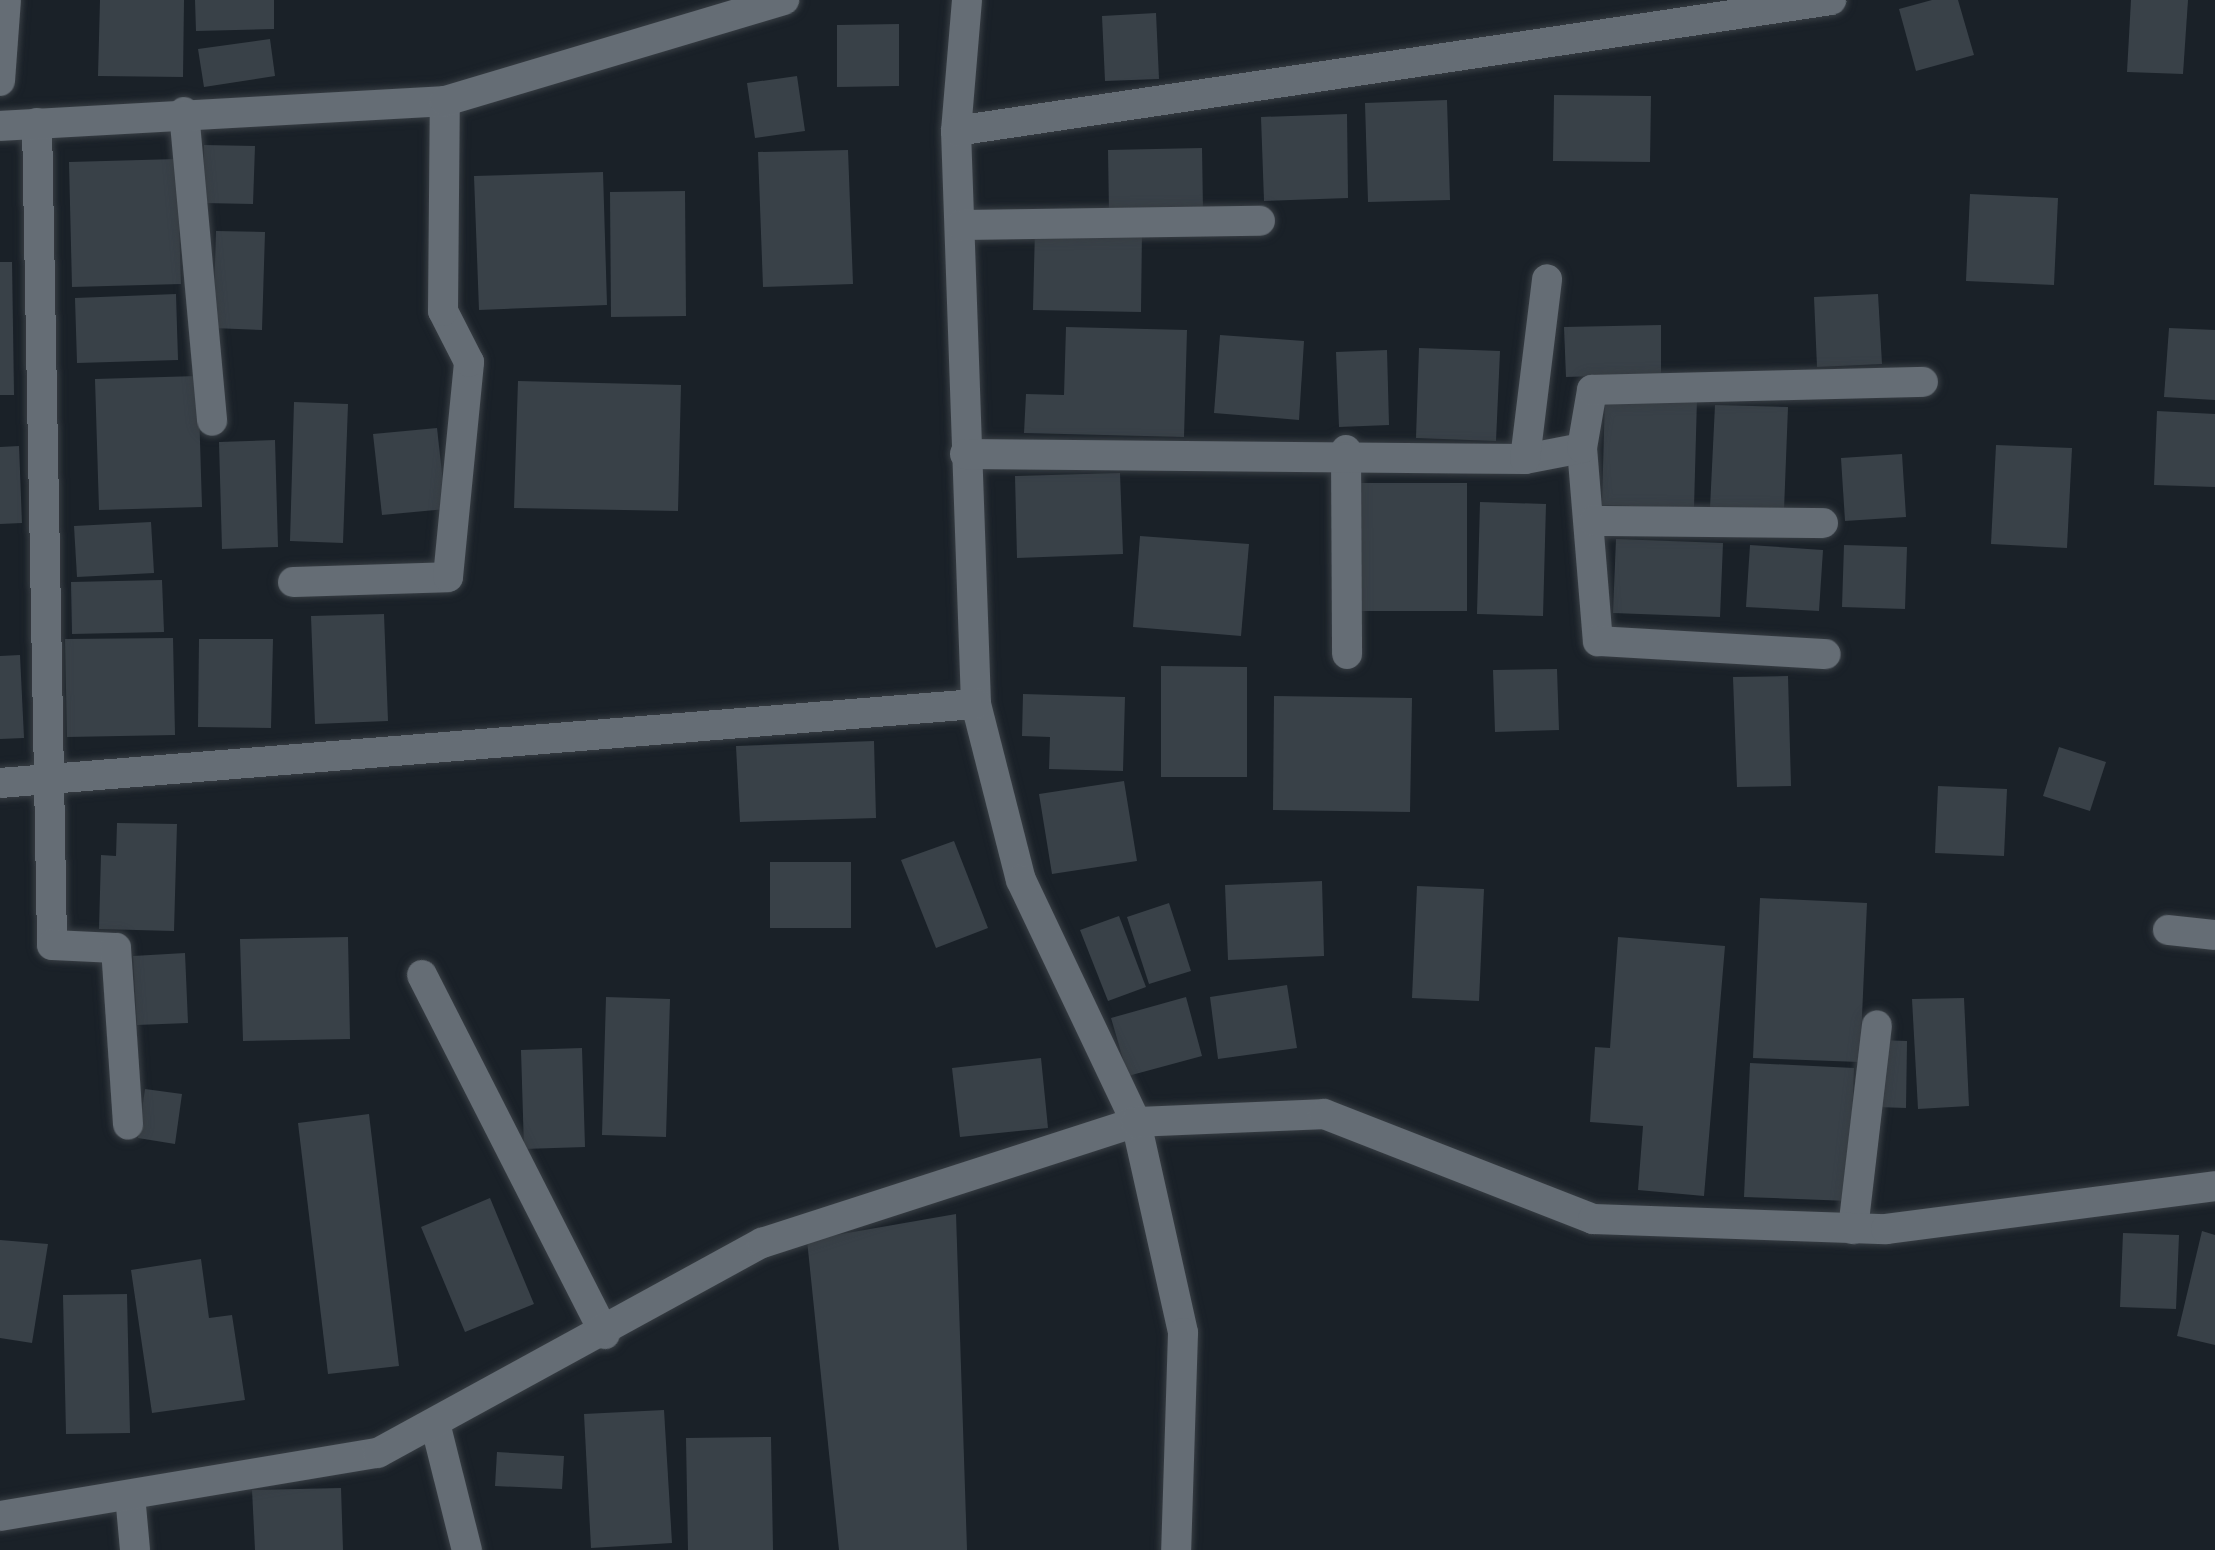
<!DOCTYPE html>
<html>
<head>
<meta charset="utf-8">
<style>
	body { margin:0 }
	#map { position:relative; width:2215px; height:1550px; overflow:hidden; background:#1a2128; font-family:Cabin,sans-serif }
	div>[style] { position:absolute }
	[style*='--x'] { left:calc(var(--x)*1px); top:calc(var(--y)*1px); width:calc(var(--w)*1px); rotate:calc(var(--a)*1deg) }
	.building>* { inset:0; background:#394148 }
	.roads { filter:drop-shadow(0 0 3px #383e44) drop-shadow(0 0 3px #383e44) }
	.street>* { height:30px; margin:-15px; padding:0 15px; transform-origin:15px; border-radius:15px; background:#656d75 }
	.secondary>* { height:30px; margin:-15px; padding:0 15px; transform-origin:15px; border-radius:15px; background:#656d75 }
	span { translate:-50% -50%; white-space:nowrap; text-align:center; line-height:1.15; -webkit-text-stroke:10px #11181e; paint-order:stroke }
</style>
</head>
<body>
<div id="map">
	<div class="building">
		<div style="clip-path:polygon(100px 0,184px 0,183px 77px,98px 76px)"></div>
		<div style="clip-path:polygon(195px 0,274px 0,274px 29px,196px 31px)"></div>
		<div style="clip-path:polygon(1932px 0,1958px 0,1974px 55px,1916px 71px,1899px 9px)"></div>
		<div style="clip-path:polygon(2131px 0,2188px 0,2183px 74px,2127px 72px)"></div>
		<div style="clip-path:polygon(1156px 13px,1159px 79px,1105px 81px,1102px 16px)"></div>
		<div style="clip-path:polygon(899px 24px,899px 86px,837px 87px,837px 25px)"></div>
		<div style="clip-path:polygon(270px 39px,275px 76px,204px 87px,198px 49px)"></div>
		<div style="clip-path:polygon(797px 76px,805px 131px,755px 138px,747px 83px)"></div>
		<div style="clip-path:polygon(1554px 95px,1651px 96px,1650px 162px,1553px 161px)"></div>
		<div style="clip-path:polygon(1447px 100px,1450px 200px,1368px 202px,1365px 103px)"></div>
		<div style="clip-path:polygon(1347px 114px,1348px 198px,1264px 201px,1261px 117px)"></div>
		<div style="clip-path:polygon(204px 145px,255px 146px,253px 204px,203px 203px)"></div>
		<div style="clip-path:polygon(1202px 148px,1203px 211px,1109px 213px,1108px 150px)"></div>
		<div style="clip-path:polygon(848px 150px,853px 284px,763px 287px,758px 152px)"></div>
		<div style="clip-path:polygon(177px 159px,181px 284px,72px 287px,69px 162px)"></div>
		<div style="clip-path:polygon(603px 172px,607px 305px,479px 310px,474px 176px)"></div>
		<div style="clip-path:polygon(685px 191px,686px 316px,611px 317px,610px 192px)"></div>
		<div style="clip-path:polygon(1970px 194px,2058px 198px,2054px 285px,1966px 281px)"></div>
		<div style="clip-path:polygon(1035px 228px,1142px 230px,1141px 312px,1033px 310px)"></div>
		<div style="clip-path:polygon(216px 231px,265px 232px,262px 330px,213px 328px)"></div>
		<div style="clip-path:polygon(0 262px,12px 262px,14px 395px,0 395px)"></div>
		<div style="clip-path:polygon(176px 294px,178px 360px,77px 363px,75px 298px)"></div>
		<div style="clip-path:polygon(1878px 294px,1882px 364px,1817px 367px,1814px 297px)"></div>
		<div style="clip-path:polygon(1661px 325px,1661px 374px,1566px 377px,1564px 327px)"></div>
		<div style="clip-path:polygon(1066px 327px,1187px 330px,1184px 437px,1024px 433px,1026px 394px,1064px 395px)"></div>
		<div style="clip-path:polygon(2169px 328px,2215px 330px,2215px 400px,2164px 397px)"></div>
		<div style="clip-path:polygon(1220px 335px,1304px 341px,1299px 420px,1214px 413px)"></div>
		<div style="clip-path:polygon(1419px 348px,1500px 351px,1496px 441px,1416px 438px)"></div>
		<div style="clip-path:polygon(1387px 350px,1389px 425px,1339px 427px,1336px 352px)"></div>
		<div style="clip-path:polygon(198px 376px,202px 507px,99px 510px,95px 379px)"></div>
		<div style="clip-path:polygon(518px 381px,681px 385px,678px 511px,514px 508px)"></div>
		<div style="clip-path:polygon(1605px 395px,1697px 398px,1694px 508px,1602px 505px)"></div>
		<div style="clip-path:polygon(294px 402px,348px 404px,343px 543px,290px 541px)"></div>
		<div style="clip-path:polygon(1715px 405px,1788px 407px,1784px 510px,1710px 508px)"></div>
		<div style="clip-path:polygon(2157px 411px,2215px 414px,2215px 487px,2154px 485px)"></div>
		<div style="clip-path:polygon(437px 428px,446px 509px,382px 515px,373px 434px)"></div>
		<div style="clip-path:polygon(275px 440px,278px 547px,222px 549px,219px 442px)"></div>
		<div style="clip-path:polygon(1996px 445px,2072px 448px,2067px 548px,1991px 544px)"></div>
		<div style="clip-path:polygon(19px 446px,22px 523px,0 524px,0 447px)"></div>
		<div style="clip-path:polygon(1902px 454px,1906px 517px,1845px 521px,1841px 458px)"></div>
		<div style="clip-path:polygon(1120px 473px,1123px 554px,1017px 558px,1015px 476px)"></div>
		<div style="clip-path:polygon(1354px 483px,1467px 483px,1467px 611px,1354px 611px)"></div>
		<div style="clip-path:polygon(1480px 502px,1546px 504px,1543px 616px,1477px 614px)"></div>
		<div style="clip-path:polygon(151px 522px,154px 573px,77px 577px,74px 526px)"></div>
		<div style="clip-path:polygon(1140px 536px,1249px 544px,1241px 636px,1133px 627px)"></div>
		<div style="clip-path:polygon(1616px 539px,1723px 543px,1720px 617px,1613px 613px)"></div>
		<div style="clip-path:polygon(1750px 545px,1823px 550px,1819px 611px,1746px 607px)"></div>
		<div style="clip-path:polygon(1844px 545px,1907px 547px,1905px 609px,1842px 607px)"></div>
		<div style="clip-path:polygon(162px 580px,164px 632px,72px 634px,71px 582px)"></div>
		<div style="clip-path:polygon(384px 614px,388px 721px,315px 724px,311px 616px)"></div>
		<div style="clip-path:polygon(173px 638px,175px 735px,67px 737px,65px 639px)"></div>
		<div style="clip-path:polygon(199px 639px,273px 639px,271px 728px,198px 727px)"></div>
		<div style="clip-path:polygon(20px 655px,24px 738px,0 739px,0 656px)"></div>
		<div style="clip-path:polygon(1161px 666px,1247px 667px,1247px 777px,1161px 777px)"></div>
		<div style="clip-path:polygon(1557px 669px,1559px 730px,1495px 732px,1493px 670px)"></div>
		<div style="clip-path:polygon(1788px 676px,1791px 786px,1737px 787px,1733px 677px)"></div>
		<div style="clip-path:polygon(1023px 694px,1125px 697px,1123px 771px,1049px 769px,1050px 737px,1022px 736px)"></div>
		<div style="clip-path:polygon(1274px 696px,1412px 698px,1410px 812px,1273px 810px)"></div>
		<div style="clip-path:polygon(874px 741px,876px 818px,740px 822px,736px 746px)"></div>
		<div style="clip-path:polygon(2059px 747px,2106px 762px,2090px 811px,2043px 796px)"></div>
		<div style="clip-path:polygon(1124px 781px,1137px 861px,1052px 874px,1039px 794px)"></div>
		<div style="clip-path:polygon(1938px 786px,2007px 789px,2004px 856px,1935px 853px)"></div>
		<div style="clip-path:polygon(117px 823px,177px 824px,174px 931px,99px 929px,101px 855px,116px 856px)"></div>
		<div style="clip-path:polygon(954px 841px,988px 928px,936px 948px,901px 860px)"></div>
		<div style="clip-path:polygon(770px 862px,851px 862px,851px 928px,770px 928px)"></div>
		<div style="clip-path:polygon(1322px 881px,1324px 956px,1228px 960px,1225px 885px)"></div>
		<div style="clip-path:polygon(1417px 886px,1484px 889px,1479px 1001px,1412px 998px)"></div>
		<div style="clip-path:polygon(1760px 898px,1867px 903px,1860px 1062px,1753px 1058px)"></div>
		<div style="clip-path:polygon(1169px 903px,1191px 971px,1149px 984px,1127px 917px)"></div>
		<div style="clip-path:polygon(1119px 916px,1146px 987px,1108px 1001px,1080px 930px)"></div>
		<div style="clip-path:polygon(348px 937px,350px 1039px,243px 1041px,240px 939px)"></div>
		<div style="clip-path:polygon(1618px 937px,1725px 946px,1704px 1196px,1638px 1190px,1643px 1126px,1590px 1122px,1595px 1047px,1610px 1048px)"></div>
		<div style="clip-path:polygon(185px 953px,188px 1023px,137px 1025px,133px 956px)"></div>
		<div style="clip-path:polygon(1287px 985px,1297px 1048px,1218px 1059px,1210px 997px)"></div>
		<div style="clip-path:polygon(606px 997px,670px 999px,666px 1137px,602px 1135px)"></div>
		<div style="clip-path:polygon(1186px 997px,1202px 1056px,1128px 1076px,1111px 1018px)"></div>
		<div style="clip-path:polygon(1964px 998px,1969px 1106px,1918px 1109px,1912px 999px)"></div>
		<div style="clip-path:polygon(1878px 1040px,1907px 1041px,1906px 1108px,1877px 1107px)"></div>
		<div style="clip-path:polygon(582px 1048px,585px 1147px,524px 1149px,521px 1050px)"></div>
		<div style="clip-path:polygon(1041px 1058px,1048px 1128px,960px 1137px,952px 1068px)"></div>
		<div style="clip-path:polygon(1750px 1063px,1854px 1068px,1849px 1201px,1744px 1197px)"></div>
		<div style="clip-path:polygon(145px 1089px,182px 1094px,175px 1144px,138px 1138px)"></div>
		<div style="clip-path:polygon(369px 1114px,399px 1366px,328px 1374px,298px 1123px)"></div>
		<div style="clip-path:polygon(490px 1198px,534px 1304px,465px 1332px,421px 1227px)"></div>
		<div style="clip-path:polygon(956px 1214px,967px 1550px,839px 1550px,807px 1240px)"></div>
		<div style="clip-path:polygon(2202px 1231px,2215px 1235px,2215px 1345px,2177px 1336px)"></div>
		<div style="clip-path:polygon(2123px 1233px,2179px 1235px,2176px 1309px,2120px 1307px)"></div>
		<div style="clip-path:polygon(0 1240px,48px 1244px,32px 1343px,0 1338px)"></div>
		<div style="clip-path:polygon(201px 1259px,209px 1318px,232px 1315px,245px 1400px,152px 1413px,131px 1270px)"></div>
		<div style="clip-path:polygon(127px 1294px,130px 1433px,66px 1434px,63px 1295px)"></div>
		<div style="clip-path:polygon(664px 1410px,672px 1543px,591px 1548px,584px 1414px)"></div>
		<div style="clip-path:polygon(771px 1437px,773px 1550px,688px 1550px,686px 1438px)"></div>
		<div style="clip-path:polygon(497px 1452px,564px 1456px,562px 1489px,495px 1486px)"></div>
		<div style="clip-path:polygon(341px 1488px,343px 1550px,255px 1550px,252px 1490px)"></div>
	</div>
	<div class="roads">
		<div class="street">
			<div style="--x:967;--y:0;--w:131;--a:94.8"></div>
			<div style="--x:956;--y:131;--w:573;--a:88"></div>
			<div style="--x:976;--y:704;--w:182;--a:75.7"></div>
			<div style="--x:1021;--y:880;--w:268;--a:64.6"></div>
			<div style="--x:1136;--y:1122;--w:216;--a:77.4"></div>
			<div style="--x:1183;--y:1333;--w:217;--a:91.8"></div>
			<div style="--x:0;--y:81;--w:81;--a:-85.8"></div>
			<div style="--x:184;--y:112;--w:310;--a:84.8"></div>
			<div style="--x:37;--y:123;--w:822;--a:88.95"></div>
			<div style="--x:52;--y:945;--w:64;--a:2.7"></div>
			<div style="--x:116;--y:948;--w:177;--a:86.1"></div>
			<div style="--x:956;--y:131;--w:885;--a:-8.51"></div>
			<div style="--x:961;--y:225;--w:299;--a:-0.8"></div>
			<div style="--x:1582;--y:448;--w:194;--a:85.3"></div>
			<div style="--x:1598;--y:641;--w:228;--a:3.3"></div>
			<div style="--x:1346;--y:450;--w:204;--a:89.7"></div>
			<div style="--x:965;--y:454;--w:560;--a:0.51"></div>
			<div style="--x:1525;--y:459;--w:58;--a:-10.9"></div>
			<div style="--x:1582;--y:448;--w:59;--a:-80.2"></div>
			<div style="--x:1592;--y:390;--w:331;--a:-1.4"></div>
			<div style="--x:1525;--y:459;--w:181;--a:-83"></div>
			<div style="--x:1594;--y:521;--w:229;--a:0.5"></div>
			<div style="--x:293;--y:582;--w:155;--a:-1.8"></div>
			<div style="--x:448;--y:577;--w:216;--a:-84.4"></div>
			<div style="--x:469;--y:362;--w:57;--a:-117"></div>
			<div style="--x:443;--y:311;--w:210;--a:-89.5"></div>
			<div style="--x:0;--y:783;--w:979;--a:-4.63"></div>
			<div style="--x:2168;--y:930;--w:47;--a:6.1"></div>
			<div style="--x:422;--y:975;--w:403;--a:63"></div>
			<div style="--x:1853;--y:1229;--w:205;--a:-83.3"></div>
			<div style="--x:436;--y:1427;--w:127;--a:75.9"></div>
			<div style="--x:130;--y:1495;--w:55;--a:84.8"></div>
			<div style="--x:0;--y:1516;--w:383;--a:-9.5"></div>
			<div style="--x:378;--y:1453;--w:438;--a:-28.7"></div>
			<div style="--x:762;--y:1243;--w:393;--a:-17.9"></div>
			<div style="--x:1136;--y:1122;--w:188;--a:-2.4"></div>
			<div style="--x:1324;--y:1114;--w:289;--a:21.3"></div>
			<div style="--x:1593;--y:1219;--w:293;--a:2"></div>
			<div style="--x:1886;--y:1229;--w:332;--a:-7.4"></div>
		</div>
		<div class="secondary">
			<div style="--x:0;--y:126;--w:446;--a:-3.2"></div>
			<div style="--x:445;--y:101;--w:354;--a:-16.6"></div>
		</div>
	</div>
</div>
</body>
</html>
